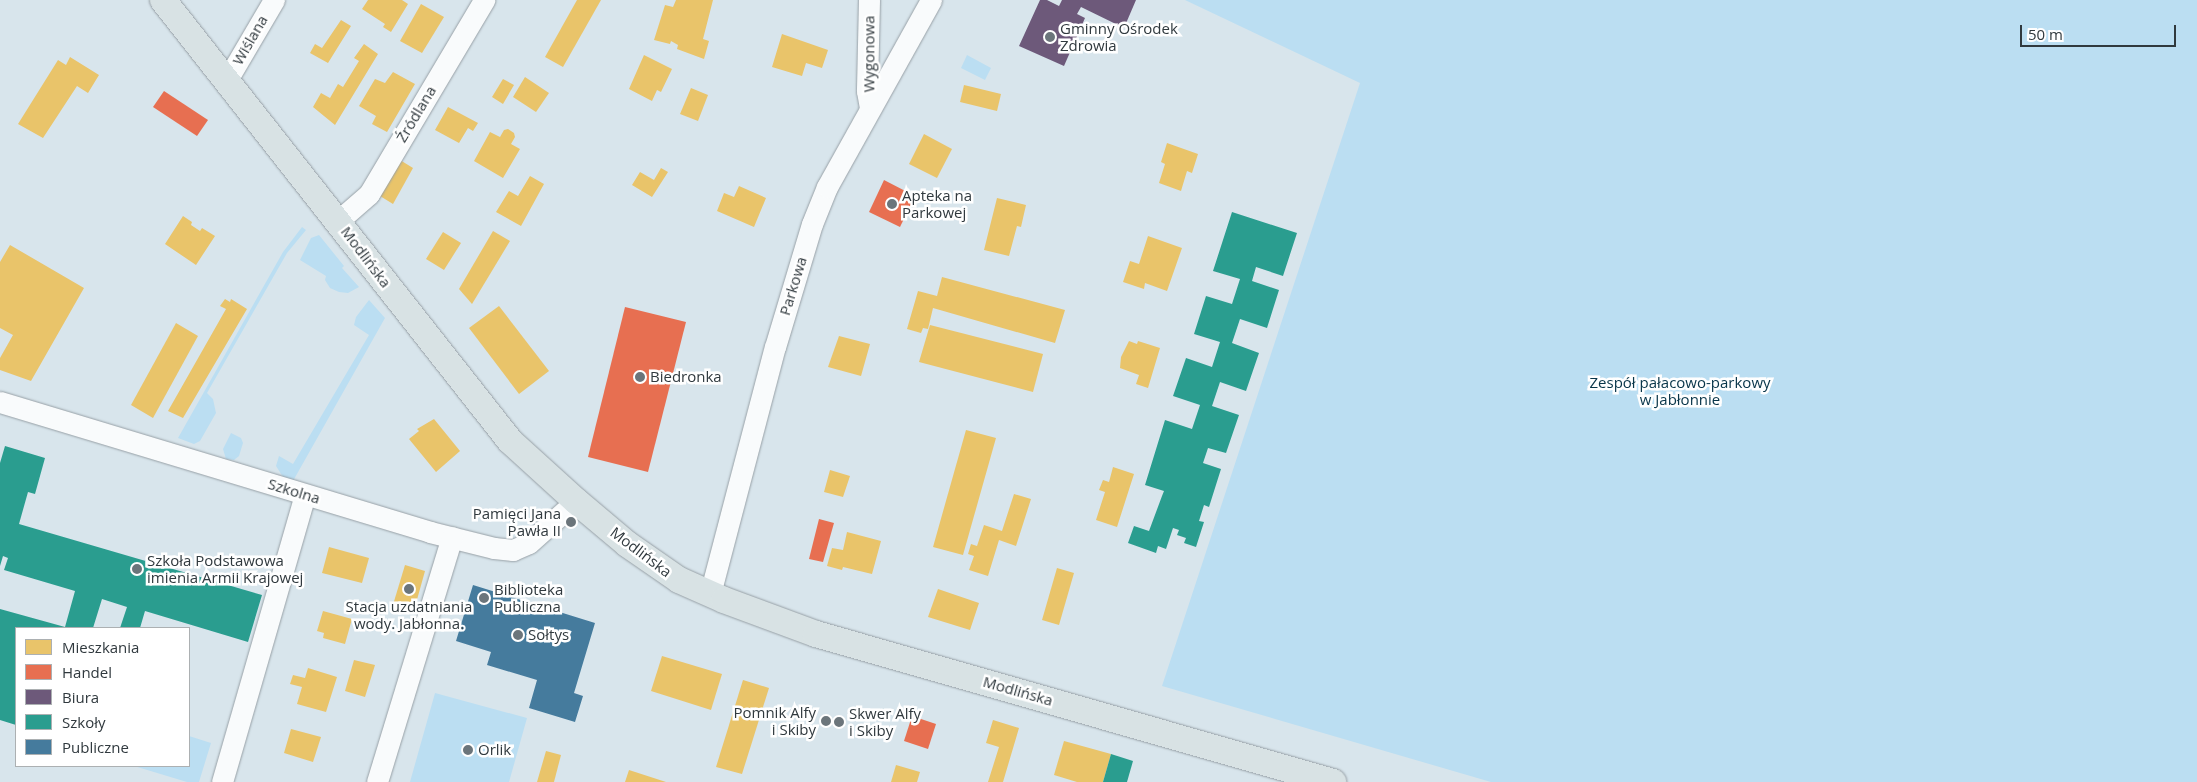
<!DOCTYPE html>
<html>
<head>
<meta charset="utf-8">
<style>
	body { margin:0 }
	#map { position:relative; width:2197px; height:782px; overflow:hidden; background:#d8e5ec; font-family:"Open Sans",sans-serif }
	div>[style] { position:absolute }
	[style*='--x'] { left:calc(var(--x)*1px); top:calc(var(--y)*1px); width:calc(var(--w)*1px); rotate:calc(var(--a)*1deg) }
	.green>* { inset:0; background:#bbdef2 }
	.homes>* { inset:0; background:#e9c46a }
	.shops>* { inset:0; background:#e76f51 }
	.offices>* { inset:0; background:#6d597a }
	.schools>* { inset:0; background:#2a9d8f }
	.public>* { inset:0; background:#457b9d }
	.roads { filter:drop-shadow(0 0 1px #97a0a6) drop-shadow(0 0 1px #97a0a6) }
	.minor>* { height:21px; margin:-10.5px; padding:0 10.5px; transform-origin:10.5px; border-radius:10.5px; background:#f9fbfc }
	.major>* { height:26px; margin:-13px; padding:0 13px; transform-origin:13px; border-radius:13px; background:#d8e2e4 }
	.dots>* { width:14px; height:14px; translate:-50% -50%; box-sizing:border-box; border:2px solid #fff; border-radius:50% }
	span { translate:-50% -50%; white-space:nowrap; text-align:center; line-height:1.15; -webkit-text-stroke:5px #fff; paint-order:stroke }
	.poi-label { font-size:15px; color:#30393e }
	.left { translate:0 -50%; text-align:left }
	.right { translate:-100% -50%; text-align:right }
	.street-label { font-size:15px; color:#30393e }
	.park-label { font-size:15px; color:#083549 }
	.legend { position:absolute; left:15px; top:627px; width:175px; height:140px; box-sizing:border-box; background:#fff; border:1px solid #acb0b2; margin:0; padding:6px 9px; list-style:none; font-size:15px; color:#30393e }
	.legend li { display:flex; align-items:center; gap:10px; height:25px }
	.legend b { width:25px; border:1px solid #acb0b2 }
	.scale { position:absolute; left:2020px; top:25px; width:156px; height:22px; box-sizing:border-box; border:2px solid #30393e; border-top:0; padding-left:6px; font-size:15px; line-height:18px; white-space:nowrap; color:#30393e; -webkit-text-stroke:4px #fff; paint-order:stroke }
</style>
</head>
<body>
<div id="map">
	<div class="green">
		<div style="clip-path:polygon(1185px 0,2197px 0,2197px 782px,1491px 782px,1162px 686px,1360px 83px)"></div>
		<div style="clip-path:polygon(967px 55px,991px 68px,985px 80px,961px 68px)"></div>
		<div style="clip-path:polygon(302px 227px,306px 230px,287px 253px,207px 393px,213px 399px,216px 413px,200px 441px,194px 444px,178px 438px,283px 252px)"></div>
		<div style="clip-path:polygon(319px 235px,344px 266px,342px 268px,359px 287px,348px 293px,339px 292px,330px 288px,325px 280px,326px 276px,300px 260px,311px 238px)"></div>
		<div style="clip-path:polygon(369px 300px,385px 318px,293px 481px,283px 477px,276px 466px,279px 456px,293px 464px,369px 335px,354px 325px,356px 317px)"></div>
		<div style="clip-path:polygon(231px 433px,241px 438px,243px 443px,239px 456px,234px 460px,226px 459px,223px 449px)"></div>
		<div style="clip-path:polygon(435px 693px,527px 718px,509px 782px,410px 782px)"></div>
		<div style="clip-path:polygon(189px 736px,211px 743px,199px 782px,187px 782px,134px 766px,189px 766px)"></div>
	</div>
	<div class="homes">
		<div style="clip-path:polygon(368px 0,402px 0,408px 4px,391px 32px,383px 27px,385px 24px,362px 9px)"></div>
		<div style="clip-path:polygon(577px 0,601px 0,563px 67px,545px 57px)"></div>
		<div style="clip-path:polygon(676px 0,713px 0,703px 39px,709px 41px,704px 59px,677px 49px,678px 45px,671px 41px,670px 44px,654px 40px,665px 5px,673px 7px)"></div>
		<div style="clip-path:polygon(421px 4px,444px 17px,422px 53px,400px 41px)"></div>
		<div style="clip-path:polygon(341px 20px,351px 26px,328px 63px,310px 53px,315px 44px,322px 48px)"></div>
		<div style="clip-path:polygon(782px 34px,828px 50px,822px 68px,806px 63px,802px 76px,772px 67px)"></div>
		<div style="clip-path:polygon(364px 44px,378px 54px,335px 125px,313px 107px,321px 93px,330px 98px,338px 84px,343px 87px,359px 61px,354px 58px)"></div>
		<div style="clip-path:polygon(644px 55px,672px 69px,661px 92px,657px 90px,652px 101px,629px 89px)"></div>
		<div style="clip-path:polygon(70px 57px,99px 75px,88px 93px,77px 86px,43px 138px,18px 124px,58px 60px,66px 65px)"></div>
		<div style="clip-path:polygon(393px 72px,415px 84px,387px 132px,372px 124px,376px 116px,359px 106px,375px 79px,385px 83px)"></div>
		<div style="clip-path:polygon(525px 77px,549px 93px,536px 112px,513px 97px)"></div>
		<div style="clip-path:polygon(503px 79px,514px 85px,503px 104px,492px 97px)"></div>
		<div style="clip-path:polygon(964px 85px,1001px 94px,997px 111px,960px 102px)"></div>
		<div style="clip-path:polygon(691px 88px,708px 95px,698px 121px,680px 114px)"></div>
		<div style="clip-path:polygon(448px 107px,478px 123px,473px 131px,468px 128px,459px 143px,435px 130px)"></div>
		<div style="clip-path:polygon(508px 129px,514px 133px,515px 137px,511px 144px,520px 149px,503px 178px,474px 161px,490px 132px,500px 137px,504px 130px)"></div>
		<div style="clip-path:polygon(924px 134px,952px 149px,937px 178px,909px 164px)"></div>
		<div style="clip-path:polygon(1167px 143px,1198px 154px,1192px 173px,1187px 171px,1181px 191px,1159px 183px,1165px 164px,1161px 162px)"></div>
		<div style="clip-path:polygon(400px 160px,413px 168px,393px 204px,380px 196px)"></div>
		<div style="clip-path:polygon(661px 168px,668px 172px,652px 197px,632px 185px,640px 172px,654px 180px)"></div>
		<div style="clip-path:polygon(530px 176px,544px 184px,521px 226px,496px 212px,509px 191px,518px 196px)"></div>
		<div style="clip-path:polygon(739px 186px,766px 198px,754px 227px,717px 211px,724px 193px,734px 197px)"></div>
		<div style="clip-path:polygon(997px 198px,1026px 205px,1021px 227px,1017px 226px,1009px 256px,984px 250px)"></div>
		<div style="clip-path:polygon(183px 216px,192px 222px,191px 225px,200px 231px,202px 228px,215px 236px,196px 265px,165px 244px)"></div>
		<div style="clip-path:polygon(493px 231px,510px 241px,472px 304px,459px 289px)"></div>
		<div style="clip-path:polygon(443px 232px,461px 243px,444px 270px,426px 259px)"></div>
		<div style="clip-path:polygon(1148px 236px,1182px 248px,1167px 291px,1145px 283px,1144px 289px,1123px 282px,1130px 261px,1139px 264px)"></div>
		<div style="clip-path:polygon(10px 245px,84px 288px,31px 381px,0 370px,0 358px,13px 335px,0 328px,0 262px)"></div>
		<div style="clip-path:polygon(942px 277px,1065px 310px,1055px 343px,933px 308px,928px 329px,923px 328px,921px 333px,907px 329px,918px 291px,937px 296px)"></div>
		<div style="clip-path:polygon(225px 299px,230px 302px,231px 299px,247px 309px,183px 418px,168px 411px,226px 309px,220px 306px)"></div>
		<div style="clip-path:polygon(499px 306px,549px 371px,519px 394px,469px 328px)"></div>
		<div style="clip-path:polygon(176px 323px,198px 336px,153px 418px,131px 405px)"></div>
		<div style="clip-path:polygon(930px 325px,1043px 354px,1033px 392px,919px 362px)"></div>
		<div style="clip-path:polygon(839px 336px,870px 344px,861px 376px,828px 367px)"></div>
		<div style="clip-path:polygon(1129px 341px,1137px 344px,1138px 341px,1160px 348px,1148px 388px,1136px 384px,1139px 375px,1120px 368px,1121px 357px)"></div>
		<div style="clip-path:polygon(434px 419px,460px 451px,436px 472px,409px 439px,419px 431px,417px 429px)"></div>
		<div style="clip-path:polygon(966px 430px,996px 438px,963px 555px,933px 547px)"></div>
		<div style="clip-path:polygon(1113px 467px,1134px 474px,1117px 527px,1096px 520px,1105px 492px,1099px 490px,1103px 480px,1109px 482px)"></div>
		<div style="clip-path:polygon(830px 470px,850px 476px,843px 497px,824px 492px)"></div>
		<div style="clip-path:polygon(1014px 494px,1031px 499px,1016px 546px,999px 540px,988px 576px,969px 570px,974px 556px,968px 554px,971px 544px,977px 546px,984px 525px,1002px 531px)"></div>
		<div style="clip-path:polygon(847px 532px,881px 541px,872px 574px,843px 567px,842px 570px,827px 566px,832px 548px,843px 550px)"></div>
		<div style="clip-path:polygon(329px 547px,369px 558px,362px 583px,322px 573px)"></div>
		<div style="clip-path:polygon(405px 565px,425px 571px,413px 614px,392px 608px)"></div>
		<div style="clip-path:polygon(1057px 568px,1074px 573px,1059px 625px,1042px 620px)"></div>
		<div style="clip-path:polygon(938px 589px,979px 603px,970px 630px,928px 617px)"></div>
		<div style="clip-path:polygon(323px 611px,352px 619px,345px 644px,323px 638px,324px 633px,317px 631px)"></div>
		<div style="clip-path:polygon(662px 656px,722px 674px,711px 710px,651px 691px)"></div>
		<div style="clip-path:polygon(354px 660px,375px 665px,365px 697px,345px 691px)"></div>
		<div style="clip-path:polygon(308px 668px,337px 677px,326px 712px,297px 704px,302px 687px,290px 684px,293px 675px,305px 678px)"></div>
		<div style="clip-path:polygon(743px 680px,769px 688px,742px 774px,716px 767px)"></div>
		<div style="clip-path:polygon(993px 720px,1019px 728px,1003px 782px,988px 782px,999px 747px,986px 743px)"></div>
		<div style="clip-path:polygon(291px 729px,321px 737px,313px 762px,284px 753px)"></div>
		<div style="clip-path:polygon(1064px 741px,1111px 754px,1103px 782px,1077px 782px,1054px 775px)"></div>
		<div style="clip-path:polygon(546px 751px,561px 755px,554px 782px,537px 782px)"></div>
		<div style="clip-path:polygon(896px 765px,920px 772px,917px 782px,891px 782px)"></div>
		<div style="clip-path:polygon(629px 770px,666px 782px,625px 782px)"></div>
	</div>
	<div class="shops">
		<div style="clip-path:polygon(164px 91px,208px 120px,197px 136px,153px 107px)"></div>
		<div style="clip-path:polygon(884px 180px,915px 196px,900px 227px,869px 212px)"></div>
		<div style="clip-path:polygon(625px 307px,686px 322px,648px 472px,588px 457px)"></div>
		<div style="clip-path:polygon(819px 519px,834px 523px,823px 562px,809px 559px)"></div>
		<div style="clip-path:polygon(912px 716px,936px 724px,928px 749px,904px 741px)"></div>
	</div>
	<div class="offices">
		<div style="clip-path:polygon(1040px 0,1047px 0,1059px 6px,1062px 0,1136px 0,1124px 28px,1081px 7px,1077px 14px,1085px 18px,1064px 66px,1019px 46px)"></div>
	</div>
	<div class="schools">
		<div style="clip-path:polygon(1232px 212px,1297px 233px,1283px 276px,1256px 267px,1252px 281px,1279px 290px,1267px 328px,1240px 319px,1232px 343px,1259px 353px,1246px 391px,1220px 382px,1212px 406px,1239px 415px,1226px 453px,1208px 448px,1203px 463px,1221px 469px,1209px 507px,1204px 505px,1199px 521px,1204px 522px,1196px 547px,1184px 543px,1186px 538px,1177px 535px,1179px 530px,1173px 528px,1166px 549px,1158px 546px,1156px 553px,1128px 543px,1134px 526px,1149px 531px,1162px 496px,1164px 491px,1145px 485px,1165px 420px,1192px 429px,1200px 405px,1173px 396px,1186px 358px,1212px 367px,1220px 342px,1194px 334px,1206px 296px,1232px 304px,1240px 279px,1213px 271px)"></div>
		<div style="clip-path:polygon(5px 446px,45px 458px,35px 494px,28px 492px,19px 524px,262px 595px,248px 642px,145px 611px,140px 628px,120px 628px,127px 607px,102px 599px,93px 628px,16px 628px,16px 725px,0 720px,0 609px,65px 627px,75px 591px,4px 570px,8px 558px,3px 556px,0 566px,0 463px)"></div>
		<div style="clip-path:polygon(1111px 754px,1133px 761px,1127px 782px,1103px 782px)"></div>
	</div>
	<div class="public">
		<div style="clip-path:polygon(473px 585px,595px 623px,574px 693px,583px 696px,575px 722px,529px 708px,537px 680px,487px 665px,491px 652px,456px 641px)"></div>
	</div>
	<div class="roads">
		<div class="minor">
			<div style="--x:869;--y:0;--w:91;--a:91.3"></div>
			<div style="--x:867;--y:91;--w:17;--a:80"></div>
			<div style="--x:227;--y:80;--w:93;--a:-59.6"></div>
			<div style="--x:338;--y:221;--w:41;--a:-41.1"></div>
			<div style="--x:369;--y:194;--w:226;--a:-59.3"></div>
			<div style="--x:0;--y:402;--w:449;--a:16.8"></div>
			<div style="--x:430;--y:532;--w:66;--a:14"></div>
			<div style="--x:494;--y:548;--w:19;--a:6"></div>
			<div style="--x:513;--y:550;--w:17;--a:-24"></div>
			<div style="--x:529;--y:543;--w:63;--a:-41.8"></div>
			<div style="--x:710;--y:594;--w:255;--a:-75.3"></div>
			<div style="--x:775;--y:347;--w:128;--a:-73.3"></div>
			<div style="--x:812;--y:224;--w:40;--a:-68"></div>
			<div style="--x:827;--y:187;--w:214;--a:-60.9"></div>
			<div style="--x:222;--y:782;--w:299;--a:-73.9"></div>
			<div style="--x:377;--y:782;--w:256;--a:-73"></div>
		</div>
		<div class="major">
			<div style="--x:163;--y:0;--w:561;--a:51.8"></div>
			<div style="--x:510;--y:441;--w:89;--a:42.3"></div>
			<div style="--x:576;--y:501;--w:67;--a:40.1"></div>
			<div style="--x:627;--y:544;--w:63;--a:34.7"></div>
			<div style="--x:679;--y:580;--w:49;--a:24"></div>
			<div style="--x:724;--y:600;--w:98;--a:20.3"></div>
			<div style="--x:816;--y:634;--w:538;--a:15.97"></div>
		</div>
	</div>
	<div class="dots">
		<div style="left:1050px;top:37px;background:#6b757b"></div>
		<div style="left:892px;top:204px;background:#6b757b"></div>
		<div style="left:640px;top:377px;background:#6b757b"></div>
		<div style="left:571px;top:522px;background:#6b757b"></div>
		<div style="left:137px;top:569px;background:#6b757b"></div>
		<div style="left:409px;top:589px;background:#6b757b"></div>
		<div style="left:484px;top:598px;background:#6b757b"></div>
		<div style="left:518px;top:635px;background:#6b757b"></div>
		<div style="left:826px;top:721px;background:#6b757b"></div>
		<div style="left:839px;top:722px;background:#6b757b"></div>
		<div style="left:468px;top:750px;background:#6b757b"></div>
	</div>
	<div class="poi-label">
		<span class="left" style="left:1060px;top:37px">Gminny Ośrodek<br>Zdrowia</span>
		<span class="left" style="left:902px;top:204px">Apteka na<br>Parkowej</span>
		<span class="left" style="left:650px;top:377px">Biedronka</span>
		<span class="right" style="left:561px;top:522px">Pamięci Jana<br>Pawła II</span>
		<span class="left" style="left:147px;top:569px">Szkoła Podstawowa<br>imienia Armii Krajowej</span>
		<span class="left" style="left:494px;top:598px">Biblioteka<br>Publiczna</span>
		<span style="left:409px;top:615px">Stacja uzdatniania<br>wody. Jabłonna.</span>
		<span class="left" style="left:528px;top:635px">Sołtys</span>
		<span class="right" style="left:816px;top:721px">Pomnik Alfy<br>i Skiby</span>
		<span class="left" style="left:849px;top:722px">Skwer Alfy<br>i Skiby</span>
		<span class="left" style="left:478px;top:750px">Orlik</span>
	</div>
	<div class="street-label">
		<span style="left:250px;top:40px;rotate:-60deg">Wiślana</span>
		<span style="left:869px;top:54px;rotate:-90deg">Wygonowa</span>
		<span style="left:416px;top:114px;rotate:-59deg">Źródlana</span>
		<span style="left:366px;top:257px;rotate:53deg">Modlińska</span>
		<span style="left:793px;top:286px;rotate:-73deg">Parkowa</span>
		<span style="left:294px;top:491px;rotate:17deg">Szkolna</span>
		<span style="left:641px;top:552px;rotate:37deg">Modlińska</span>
		<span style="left:1018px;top:691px;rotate:16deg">Modlińska</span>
	</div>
	<div class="park-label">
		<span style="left:1680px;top:391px">Zespół pałacowo-parkowy<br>w Jabłonnie</span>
	</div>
	<ul class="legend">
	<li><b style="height:14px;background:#e9c46a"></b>Mieszkania</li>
	<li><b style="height:14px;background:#e76f51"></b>Handel</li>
	<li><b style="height:14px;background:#6d597a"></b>Biura</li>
	<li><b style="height:14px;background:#2a9d8f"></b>Szkoły</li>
	<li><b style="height:14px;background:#457b9d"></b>Publiczne</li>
	</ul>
	<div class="scale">50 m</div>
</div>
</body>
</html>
